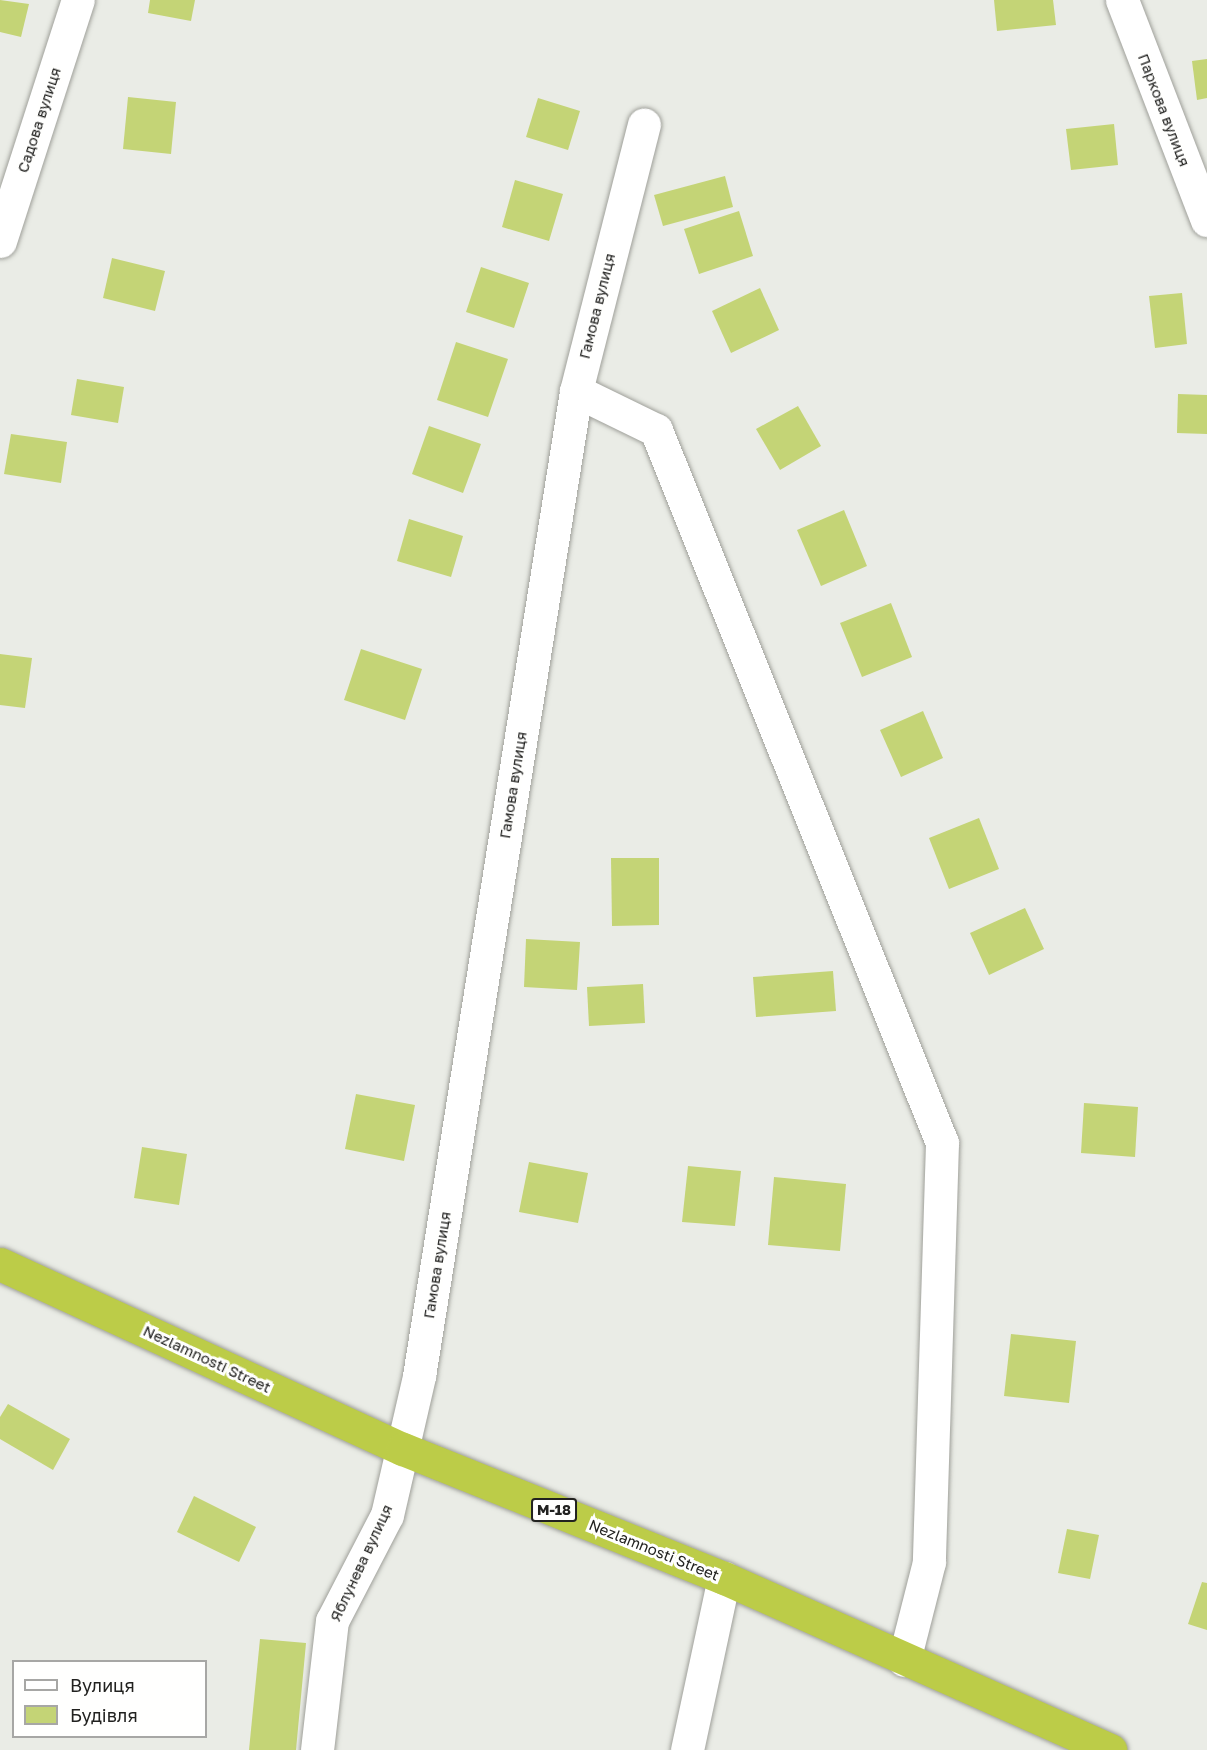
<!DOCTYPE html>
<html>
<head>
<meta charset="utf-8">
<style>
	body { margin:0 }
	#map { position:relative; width:1207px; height:1750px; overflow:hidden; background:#eaece6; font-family:"Golos Text",sans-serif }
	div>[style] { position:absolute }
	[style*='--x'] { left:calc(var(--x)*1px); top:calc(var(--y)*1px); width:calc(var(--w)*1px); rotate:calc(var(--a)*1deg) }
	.building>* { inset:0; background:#c4d476 }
	.roads { filter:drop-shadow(0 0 2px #9fa09a) drop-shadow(0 0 2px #9fa09a) }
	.minor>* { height:33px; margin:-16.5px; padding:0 16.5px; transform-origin:16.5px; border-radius:16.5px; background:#fff }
	.trunk>* { height:33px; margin:-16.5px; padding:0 16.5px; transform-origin:16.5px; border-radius:16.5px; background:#bccc48 }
	span { translate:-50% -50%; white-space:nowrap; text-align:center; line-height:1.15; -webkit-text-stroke:6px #fffffe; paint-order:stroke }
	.shield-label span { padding:2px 4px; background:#fffffe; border:2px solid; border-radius:4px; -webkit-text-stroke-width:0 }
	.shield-label { font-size:14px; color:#222220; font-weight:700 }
	.street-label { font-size:15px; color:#222220 }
	.legend { position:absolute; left:12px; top:1660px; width:195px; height:78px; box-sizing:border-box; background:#fffffe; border:2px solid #a7a7a5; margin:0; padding:8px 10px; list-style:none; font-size:18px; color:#222220 }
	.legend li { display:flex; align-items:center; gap:12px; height:30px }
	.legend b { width:30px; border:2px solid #a7a7a5 }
</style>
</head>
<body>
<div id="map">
	<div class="building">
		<div style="clip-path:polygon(0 0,29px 4px,21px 37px,0 32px)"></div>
		<div style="clip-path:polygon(150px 0,195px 0,191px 21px,148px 13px)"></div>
		<div style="clip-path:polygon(994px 0,1053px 0,1056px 25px,997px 31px)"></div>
		<div style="clip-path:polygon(1207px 59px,1207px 98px,1197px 100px,1192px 61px)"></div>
		<div style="clip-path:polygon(128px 97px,176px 102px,171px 154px,123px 149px)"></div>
		<div style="clip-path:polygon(538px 98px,580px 111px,568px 150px,526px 137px)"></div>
		<div style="clip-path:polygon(1114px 124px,1118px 165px,1071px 170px,1066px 129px)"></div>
		<div style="clip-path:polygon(725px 176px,733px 207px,663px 226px,654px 195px)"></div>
		<div style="clip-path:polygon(515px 180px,563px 194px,549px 241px,502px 227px)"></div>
		<div style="clip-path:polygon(739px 211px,753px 256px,699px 274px,684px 229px)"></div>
		<div style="clip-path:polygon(112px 258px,165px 271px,155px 311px,103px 298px)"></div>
		<div style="clip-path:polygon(481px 267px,529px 283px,514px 328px,466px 312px)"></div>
		<div style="clip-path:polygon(760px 288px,779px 330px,731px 353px,712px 311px)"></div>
		<div style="clip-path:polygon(1182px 293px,1187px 344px,1155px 348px,1149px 296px)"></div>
		<div style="clip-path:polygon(456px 342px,508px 359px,488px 417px,437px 400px)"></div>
		<div style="clip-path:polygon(77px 379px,124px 387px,118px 423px,71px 415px)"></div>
		<div style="clip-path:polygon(1178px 394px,1207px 395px,1207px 434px,1177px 433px)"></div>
		<div style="clip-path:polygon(798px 406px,821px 446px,780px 470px,756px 429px)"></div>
		<div style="clip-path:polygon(429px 426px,481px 444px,463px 493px,412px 474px)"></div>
		<div style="clip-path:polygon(11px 434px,67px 442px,61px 483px,4px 474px)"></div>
		<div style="clip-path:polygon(844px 510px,867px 566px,821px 586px,797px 530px)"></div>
		<div style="clip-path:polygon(409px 519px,463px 536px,451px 577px,397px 561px)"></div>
		<div style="clip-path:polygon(891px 603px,912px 657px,862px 677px,840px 623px)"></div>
		<div style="clip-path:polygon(361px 649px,422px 669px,405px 720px,344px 700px)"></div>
		<div style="clip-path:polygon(0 654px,32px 658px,25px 708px,0 705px)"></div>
		<div style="clip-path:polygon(923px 711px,943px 758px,901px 777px,880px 730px)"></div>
		<div style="clip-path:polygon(979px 818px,999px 869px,949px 889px,929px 838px)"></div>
		<div style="clip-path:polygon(611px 858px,659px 858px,659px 925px,612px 926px)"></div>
		<div style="clip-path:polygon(1025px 908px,1044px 949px,989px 975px,970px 933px)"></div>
		<div style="clip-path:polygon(526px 939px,580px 942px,577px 990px,524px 987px)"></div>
		<div style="clip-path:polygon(833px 971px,836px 1011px,756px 1017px,753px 977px)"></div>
		<div style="clip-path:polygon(643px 984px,645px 1023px,589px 1026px,587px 987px)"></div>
		<div style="clip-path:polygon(356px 1094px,415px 1105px,404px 1161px,345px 1149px)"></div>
		<div style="clip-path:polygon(1084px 1103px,1138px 1107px,1135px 1157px,1081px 1153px)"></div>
		<div style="clip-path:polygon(142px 1147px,187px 1154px,179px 1205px,134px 1198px)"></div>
		<div style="clip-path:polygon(529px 1162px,588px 1173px,578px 1223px,519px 1212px)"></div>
		<div style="clip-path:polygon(688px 1166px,741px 1171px,735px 1226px,682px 1222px)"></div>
		<div style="clip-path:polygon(774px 1177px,846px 1184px,840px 1251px,768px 1245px)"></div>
		<div style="clip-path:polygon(1011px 1334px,1076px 1341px,1069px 1403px,1004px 1396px)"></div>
		<div style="clip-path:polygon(8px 1404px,70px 1439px,53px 1470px,0 1439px,0 1417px)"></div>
		<div style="clip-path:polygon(194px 1496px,256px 1527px,239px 1562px,177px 1532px)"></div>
		<div style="clip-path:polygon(1067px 1529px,1099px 1535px,1090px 1579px,1058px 1573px)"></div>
		<div style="clip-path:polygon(1202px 1582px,1207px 1583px,1207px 1630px,1188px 1624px)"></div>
		<div style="clip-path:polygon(260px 1639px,306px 1643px,296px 1750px,249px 1750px)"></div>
	</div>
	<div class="roads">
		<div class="minor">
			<div style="--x:1122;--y:0;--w:236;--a:68.9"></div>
			<div style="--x:0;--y:241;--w:253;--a:-72.1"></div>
			<div style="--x:576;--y:391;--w:89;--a:26"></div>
			<div style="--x:656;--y:430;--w:768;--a:68.14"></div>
			<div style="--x:942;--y:1143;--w:419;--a:91.8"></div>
			<div style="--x:929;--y:1562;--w:101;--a:104.3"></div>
			<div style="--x:317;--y:1750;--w:130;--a:-83.4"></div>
			<div style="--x:332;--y:1621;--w:119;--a:-62.6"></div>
			<div style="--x:387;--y:1515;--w:143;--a:-77"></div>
			<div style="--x:419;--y:1376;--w:997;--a:-80.94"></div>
			<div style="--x:576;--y:391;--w:275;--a:-75.7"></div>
			<div style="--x:687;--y:1750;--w:176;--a:-77.9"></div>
		</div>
		<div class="trunk">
			<div style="--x:0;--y:1264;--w:443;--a:24.7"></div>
			<div style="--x:403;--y:1449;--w:346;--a:21.9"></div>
			<div style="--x:724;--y:1578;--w:423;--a:24"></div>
		</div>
	</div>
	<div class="shield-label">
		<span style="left:554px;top:1510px">М-18</span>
	</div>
	<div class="street-label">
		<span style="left:1164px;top:110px;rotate:69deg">Паркова вулиця</span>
		<span style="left:39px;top:120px;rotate:-72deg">Садова вулиця</span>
		<span style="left:597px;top:306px;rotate:-76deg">Гамова вулиця</span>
		<span style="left:513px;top:785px;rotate:-81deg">Гамова вулиця</span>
		<span style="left:437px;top:1265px;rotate:-81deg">Гамова вулиця</span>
		<span style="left:207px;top:1359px;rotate:25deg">Nezlamnosti Street</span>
		<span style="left:654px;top:1550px;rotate:22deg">Nezlamnosti Street</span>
		<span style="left:361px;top:1563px;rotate:-65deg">Яблунева вулиця</span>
	</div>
	<ul class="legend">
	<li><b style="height:8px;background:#fff"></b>Вулиця</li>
	<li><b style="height:16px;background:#c4d476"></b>Будівля</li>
	</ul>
</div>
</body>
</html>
